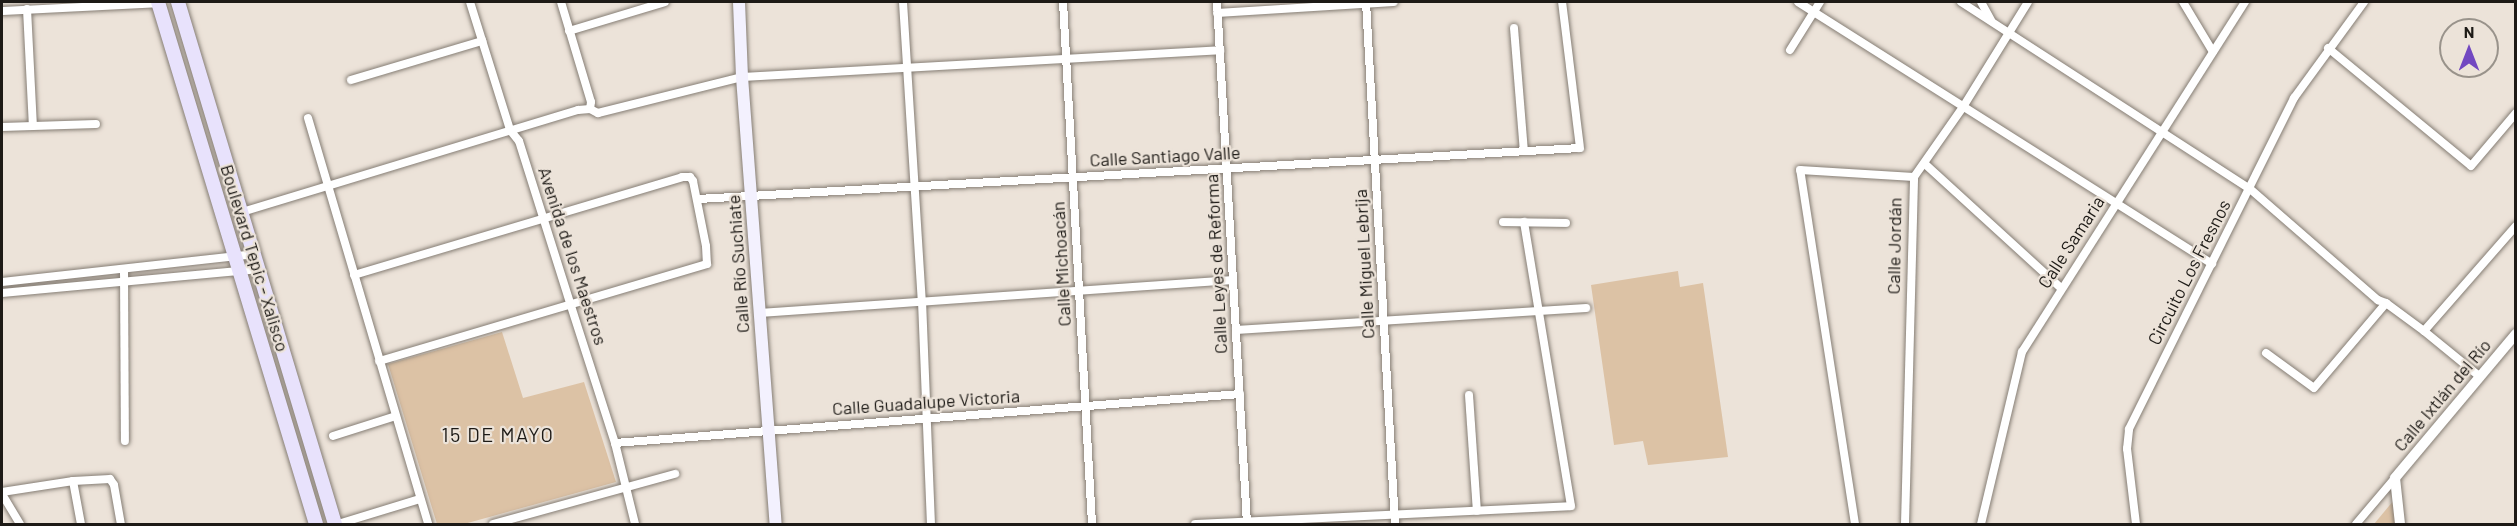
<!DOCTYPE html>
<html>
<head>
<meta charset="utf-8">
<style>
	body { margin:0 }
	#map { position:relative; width:2517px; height:526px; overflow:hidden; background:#ece3d9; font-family:Barlow,sans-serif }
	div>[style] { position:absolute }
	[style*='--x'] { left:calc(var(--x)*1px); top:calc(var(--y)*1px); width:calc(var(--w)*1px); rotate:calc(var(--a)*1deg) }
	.green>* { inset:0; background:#dcc2a5 }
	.roads { filter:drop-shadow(0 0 2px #857d74) drop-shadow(0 0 2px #857d74) }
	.minor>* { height:8px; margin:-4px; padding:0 4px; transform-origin:4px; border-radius:4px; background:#fff }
	.tertiary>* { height:10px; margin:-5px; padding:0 5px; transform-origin:5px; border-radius:5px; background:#fff }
	.secondary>* { height:12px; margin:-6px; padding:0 6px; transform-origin:6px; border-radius:6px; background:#f3f1fe }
	.primary>* { height:14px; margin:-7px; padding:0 7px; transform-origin:7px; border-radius:7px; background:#e8e2fc }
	span { translate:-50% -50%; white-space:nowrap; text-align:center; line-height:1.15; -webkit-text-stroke:4.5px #ece3d9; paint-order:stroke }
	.street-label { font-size:18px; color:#1d1a16 }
	.neighbourhood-label { font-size:20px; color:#1d1a16; letter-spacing:1.5px }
	.frame { position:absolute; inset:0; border:3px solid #1d1a16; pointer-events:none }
	.north { position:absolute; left:2439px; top:18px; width:60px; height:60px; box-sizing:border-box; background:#ece3d9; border:2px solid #99938b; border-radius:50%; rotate:0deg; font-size:16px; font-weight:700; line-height:24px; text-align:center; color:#1d1a16 }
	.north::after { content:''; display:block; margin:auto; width:21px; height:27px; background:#7248c1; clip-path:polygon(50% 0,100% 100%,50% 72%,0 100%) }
</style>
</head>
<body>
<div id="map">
	<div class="green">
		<div style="clip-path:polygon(1678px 271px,1680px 287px,1703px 283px,1728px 457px,1648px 465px,1643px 441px,1614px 445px,1591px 285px)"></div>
		<div style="clip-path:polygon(502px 332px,523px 398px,584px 382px,616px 482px,464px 524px,437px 524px,388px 364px)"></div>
		<div style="clip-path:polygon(2394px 500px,2397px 524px,2374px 524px)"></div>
	</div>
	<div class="roads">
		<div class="minor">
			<div style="--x:470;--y:2;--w:134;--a:72.6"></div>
			<div style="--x:510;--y:130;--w:14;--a:51"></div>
			<div style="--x:519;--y:141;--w:173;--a:72.5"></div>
			<div style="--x:571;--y:306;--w:144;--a:72.2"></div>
			<div style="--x:615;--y:443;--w:83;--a:76.1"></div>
			<div style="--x:561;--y:2;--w:104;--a:73.3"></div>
			<div style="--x:591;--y:102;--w:7;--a:98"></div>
			<div style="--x:903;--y:2;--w:300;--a:86.4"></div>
			<div style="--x:922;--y:301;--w:223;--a:87.7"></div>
			<div style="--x:1063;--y:2;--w:523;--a:86.82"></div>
			<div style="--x:1217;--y:2;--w:523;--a:86.71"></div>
			<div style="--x:1366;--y:2;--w:523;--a:86.82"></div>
			<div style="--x:1798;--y:2;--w:490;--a:32.3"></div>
			<div style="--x:1961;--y:2;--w:343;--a:32.9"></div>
			<div style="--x:2249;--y:188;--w:171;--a:41"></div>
			<div style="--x:2378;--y:300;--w:9;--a:21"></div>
			<div style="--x:2386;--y:303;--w:47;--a:36.4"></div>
			<div style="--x:2424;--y:331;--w:71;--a:39.3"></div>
			<div style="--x:1981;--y:2;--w:21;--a:61"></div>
			<div style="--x:2183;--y:2;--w:58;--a:59"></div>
			<div style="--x:27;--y:9;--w:117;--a:87.1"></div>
			<div style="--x:2;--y:11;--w:156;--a:-2.9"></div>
			<div style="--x:1217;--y:13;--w:177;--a:-3.6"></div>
			<div style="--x:1514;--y:28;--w:123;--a:85.4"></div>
			<div style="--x:569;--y:31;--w:100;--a:-16.8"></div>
			<div style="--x:2328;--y:48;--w:185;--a:39.5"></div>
			<div style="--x:2471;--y:166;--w:70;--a:-49.7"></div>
			<div style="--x:1790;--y:50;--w:57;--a:-58"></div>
			<div style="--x:351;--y:80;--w:137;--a:-16.6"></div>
			<div style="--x:308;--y:118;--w:423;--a:73.5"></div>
			<div style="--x:2;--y:127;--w:94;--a:-1.8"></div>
			<div style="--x:1925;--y:164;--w:184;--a:42.4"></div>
			<div style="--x:698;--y:199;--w:883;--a:-3.31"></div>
			<div style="--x:1580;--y:148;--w:147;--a:-97"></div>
			<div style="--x:242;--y:212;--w:351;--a:-16.9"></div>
			<div style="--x:578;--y:110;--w:12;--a:-5"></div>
			<div style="--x:590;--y:109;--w:9;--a:27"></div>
			<div style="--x:598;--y:113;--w:148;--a:-14"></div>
			<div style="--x:742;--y:77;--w:479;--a:-3.2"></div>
			<div style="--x:1503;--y:222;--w:63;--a:0.9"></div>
			<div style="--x:124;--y:269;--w:172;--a:89.7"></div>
			<div style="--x:354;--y:275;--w:342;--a:-16.6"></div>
			<div style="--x:682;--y:177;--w:8;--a:0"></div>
			<div style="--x:690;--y:177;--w:5;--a:53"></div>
			<div style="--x:693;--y:181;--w:66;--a:78.7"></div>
			<div style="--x:706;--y:246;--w:18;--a:87"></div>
			<div style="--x:707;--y:264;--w:342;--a:163.5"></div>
			<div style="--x:2;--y:282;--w:255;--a:-6.3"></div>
			<div style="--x:2;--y:293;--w:259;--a:-5.3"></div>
			<div style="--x:760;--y:313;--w:474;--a:-4"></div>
			<div style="--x:1236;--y:330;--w:351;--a:-3.6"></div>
			<div style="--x:2424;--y:331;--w:140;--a:-48.8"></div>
			<div style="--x:2266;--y:353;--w:59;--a:36.1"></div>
			<div style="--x:2314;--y:388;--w:111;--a:-49.7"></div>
			<div style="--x:1469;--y:395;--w:116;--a:86.1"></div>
			<div style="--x:333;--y:436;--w:66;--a:-17.6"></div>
			<div style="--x:615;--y:443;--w:627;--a:-4.48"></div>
			<div style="--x:73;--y:481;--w:44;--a:79.5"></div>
			<div style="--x:2;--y:492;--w:72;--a:-8.8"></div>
			<div style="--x:73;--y:481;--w:37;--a:-3"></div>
			<div style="--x:110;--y:479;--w:7;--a:56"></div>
			<div style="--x:114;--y:485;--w:40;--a:80"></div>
			<div style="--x:2;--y:494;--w:35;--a:59"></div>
			<div style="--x:338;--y:524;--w:86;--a:-17"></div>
			<div style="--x:493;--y:524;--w:189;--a:-15.4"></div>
			<div style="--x:1195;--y:524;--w:376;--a:-2.7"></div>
			<div style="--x:1571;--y:506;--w:288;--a:-99.4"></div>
			<div style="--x:1855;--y:524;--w:358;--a:-98.8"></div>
			<div style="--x:1800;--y:170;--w:114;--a:3.5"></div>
			<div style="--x:1905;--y:524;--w:347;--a:-88.5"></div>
			<div style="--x:1914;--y:177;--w:85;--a:-55"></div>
			<div style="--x:1963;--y:107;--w:123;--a:-58.2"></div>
			<div style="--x:1981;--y:524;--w:177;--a:-76.6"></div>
			<div style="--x:2022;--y:352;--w:415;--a:-57.5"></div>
			<div style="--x:2136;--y:524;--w:76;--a:-96.8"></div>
			<div style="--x:2127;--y:449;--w:20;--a:-84"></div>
			<div style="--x:2129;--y:429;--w:370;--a:-63.5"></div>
			<div style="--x:2294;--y:98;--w:119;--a:-53.9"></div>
			<div style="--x:2356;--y:524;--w:60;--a:-49.7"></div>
		</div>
		<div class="tertiary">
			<div style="--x:2400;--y:524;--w:46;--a:-96.2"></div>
			<div style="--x:2395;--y:478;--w:188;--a:-50"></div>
		</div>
		<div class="secondary">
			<div style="--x:739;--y:2;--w:75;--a:87.7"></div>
			<div style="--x:742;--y:77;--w:448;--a:85.7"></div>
		</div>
		<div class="primary">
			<div style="--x:158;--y:2;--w:545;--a:73.16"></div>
			<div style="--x:178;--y:2;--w:545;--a:73.26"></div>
		</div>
	</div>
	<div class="street-label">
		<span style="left:1165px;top:156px;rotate:-3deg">Calle Santiago Valle</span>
		<span style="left:2071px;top:242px;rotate:-57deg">Calle Samaria</span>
		<span style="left:1894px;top:246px;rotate:-89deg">Calle Jordán</span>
		<span style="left:573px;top:256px;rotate:72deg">Avenida de los Maestros</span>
		<span style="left:255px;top:258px;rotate:73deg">Boulevard Tepic - Xalisco</span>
		<span style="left:738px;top:264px;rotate:-94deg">Calle Río Suchiate</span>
		<span style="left:1061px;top:264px;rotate:-93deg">Calle Michoacán</span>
		<span style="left:1216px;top:264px;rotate:-93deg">Calle Leyes de Reforma</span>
		<span style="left:1364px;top:264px;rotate:-93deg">Calle Miguel Lebrija</span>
		<span style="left:2189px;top:272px;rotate:-63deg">Circuito Los Fresnos</span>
		<span style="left:2442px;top:395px;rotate:-50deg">Calle Ixtlán del Río</span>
		<span style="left:926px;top:402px;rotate:-4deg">Calle Guadalupe Victoria</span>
	</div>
	<div class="neighbourhood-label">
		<span style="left:498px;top:434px">15 DE MAYO</span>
	</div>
	<div class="frame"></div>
	<div class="north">N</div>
</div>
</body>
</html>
